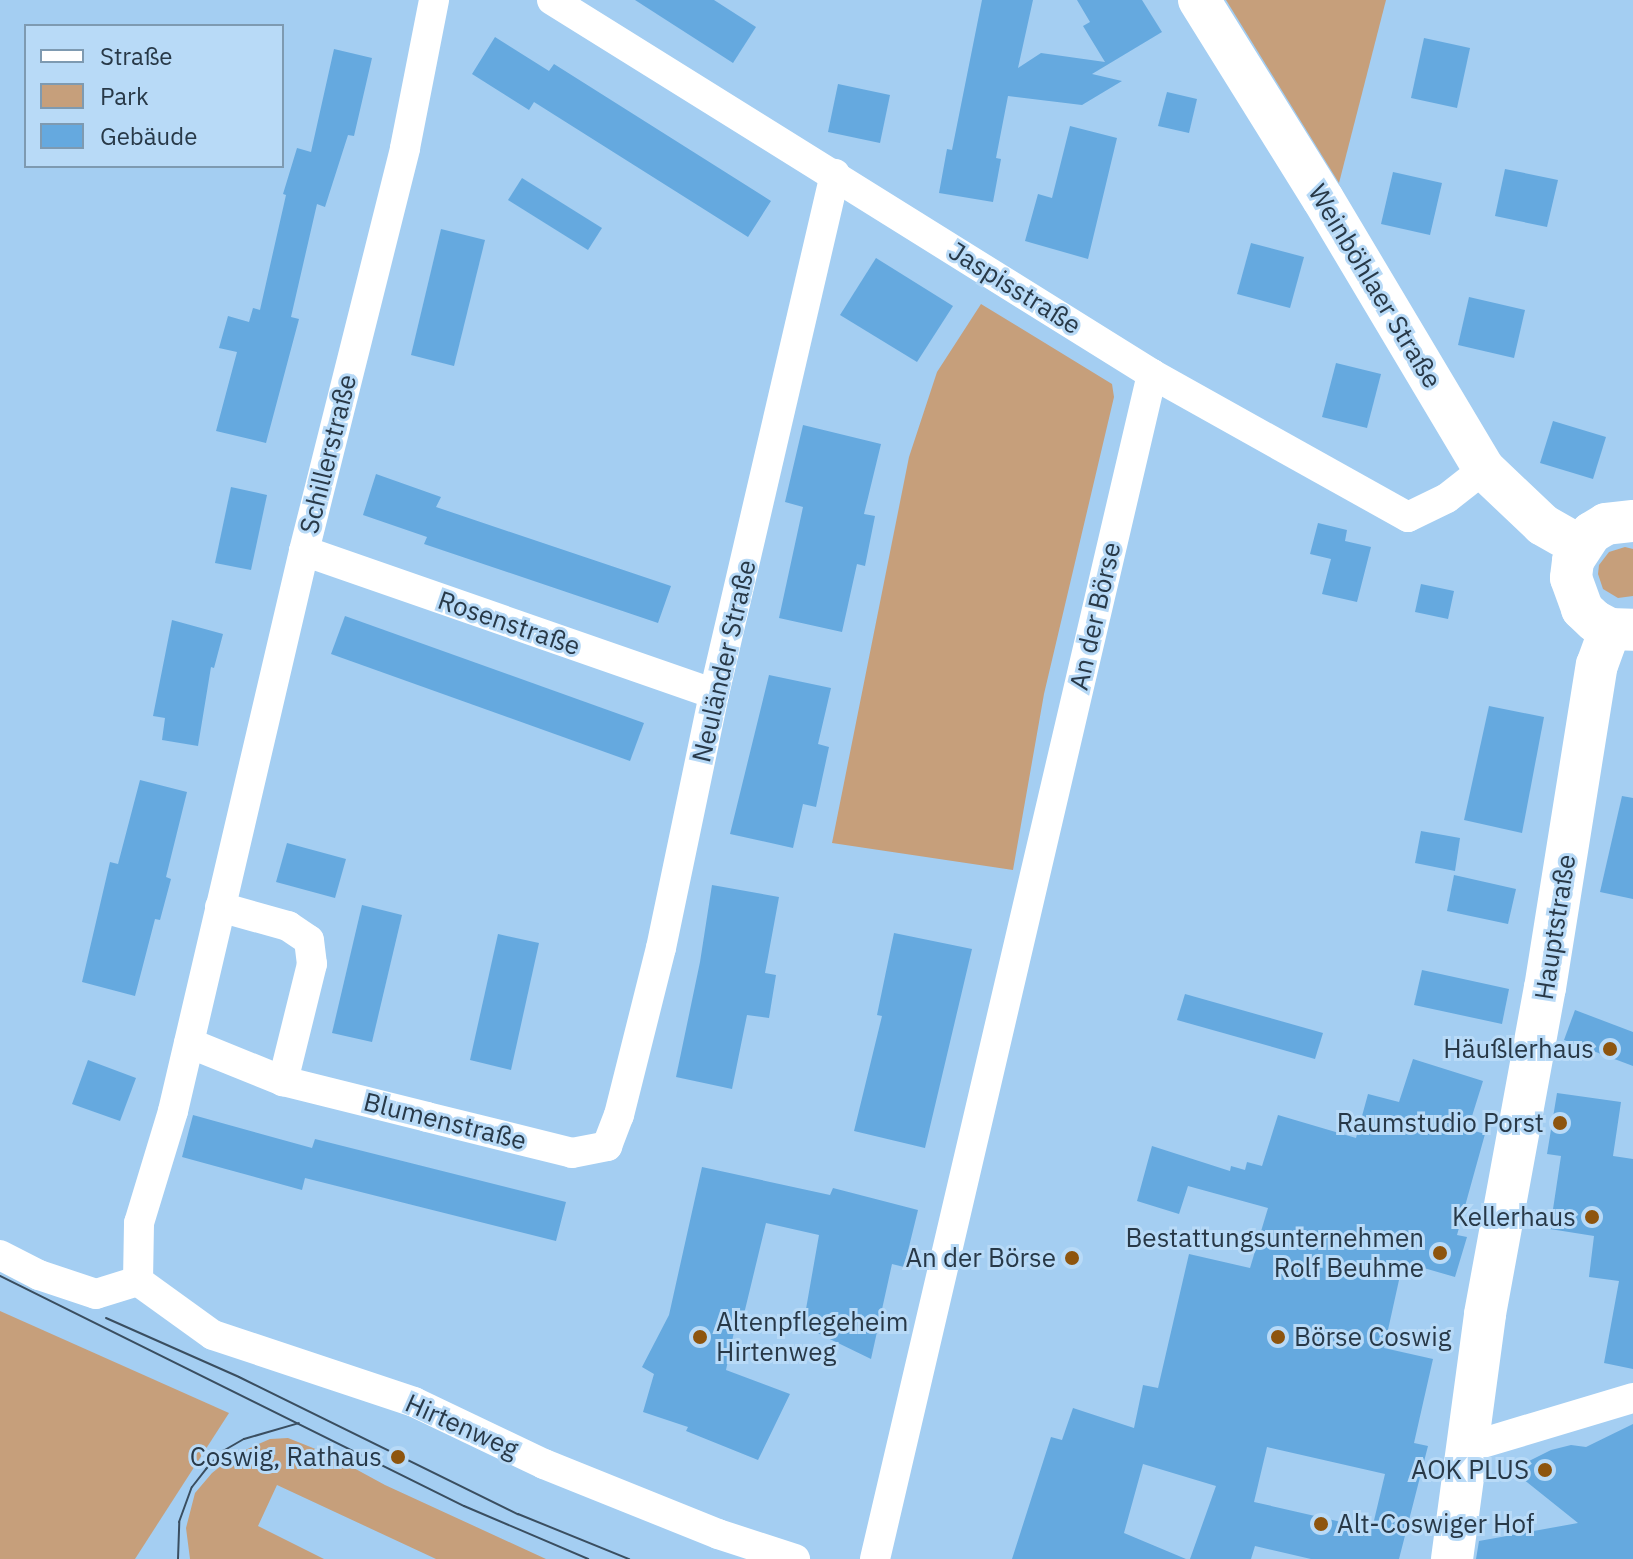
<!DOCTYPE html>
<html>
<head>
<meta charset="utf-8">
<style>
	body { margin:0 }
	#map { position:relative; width:1633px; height:1559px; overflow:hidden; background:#a4cef2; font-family:"IBM Plex Sans",sans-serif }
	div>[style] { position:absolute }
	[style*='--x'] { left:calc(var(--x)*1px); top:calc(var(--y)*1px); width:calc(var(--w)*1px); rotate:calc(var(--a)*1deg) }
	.green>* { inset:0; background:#c69f7b }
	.building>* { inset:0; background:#65a9df }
	.minor>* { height:30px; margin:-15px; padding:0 15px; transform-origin:15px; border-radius:15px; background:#fff }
	.secondary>* { height:42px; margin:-21px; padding:0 21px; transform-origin:21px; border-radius:21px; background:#fff }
	.tram>* { height:2px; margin:-1px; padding:0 1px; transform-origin:1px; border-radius:1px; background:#3a4e60 }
	.dots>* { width:22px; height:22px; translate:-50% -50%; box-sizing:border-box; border:4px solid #b8daf7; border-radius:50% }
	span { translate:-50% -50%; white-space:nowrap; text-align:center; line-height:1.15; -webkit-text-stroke:6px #b8daf7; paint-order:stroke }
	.street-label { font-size:26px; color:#283948 }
	.poi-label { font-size:26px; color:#283948 }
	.right { translate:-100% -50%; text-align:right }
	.left { translate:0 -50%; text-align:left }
	.legend { position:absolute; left:24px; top:24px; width:260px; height:144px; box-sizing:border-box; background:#b8daf7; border:2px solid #7e9ab1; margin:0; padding:10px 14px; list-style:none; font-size:24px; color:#283948 }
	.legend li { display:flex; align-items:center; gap:16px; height:40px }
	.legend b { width:40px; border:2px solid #7e9ab1 }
</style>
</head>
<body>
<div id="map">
	<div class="green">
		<div style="clip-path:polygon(1226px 0,1386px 0,1339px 183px)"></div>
		<div style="clip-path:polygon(981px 304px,1112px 384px,1114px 397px,1044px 694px,1013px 870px,832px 843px,909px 457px,937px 372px)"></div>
		<div style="clip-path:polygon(1625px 547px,1633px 549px,1633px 596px,1618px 598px,1603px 589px,1598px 574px,1599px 565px,1609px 552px)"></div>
		<div style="clip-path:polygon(0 1311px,229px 1413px,135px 1559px,0 1559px)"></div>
		<div style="clip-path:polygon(288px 1438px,328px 1454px,385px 1485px,546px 1559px,436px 1559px,277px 1485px,258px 1526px,324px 1559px,190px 1559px,186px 1528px,195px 1493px,212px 1473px,236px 1454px,270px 1439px)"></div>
	</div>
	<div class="building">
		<div style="clip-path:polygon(635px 0,714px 0,756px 27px,733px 63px)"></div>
		<div style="clip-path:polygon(982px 0,1033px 0,1018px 68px,1041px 53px,1105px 62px,1083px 26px,1090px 22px,1077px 0,1142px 0,1162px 32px,1092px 74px,1122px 81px,1082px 105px,1008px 96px,996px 158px,1001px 159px,993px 202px,939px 193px,947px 149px,952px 150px)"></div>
		<div style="clip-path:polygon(495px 37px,549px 71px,554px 64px,771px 201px,748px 237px,534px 102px,529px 110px,472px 74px)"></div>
		<div style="clip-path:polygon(1424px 38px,1470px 48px,1457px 108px,1411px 98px)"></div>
		<div style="clip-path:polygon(334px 49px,372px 58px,354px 136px,348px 135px,325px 207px,317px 204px,291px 317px,299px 319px,266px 443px,216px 431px,237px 352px,219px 348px,228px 316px,249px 322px,253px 308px,260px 310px,286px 195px,283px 194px,297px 148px,311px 152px)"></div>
		<div style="clip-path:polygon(838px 84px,890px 95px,880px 143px,828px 132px)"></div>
		<div style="clip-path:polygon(1167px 92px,1197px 99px,1189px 133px,1158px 126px)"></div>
		<div style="clip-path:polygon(1070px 126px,1117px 138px,1088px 259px,1025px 241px,1038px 194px,1052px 198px)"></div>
		<div style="clip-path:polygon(1505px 169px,1558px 180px,1547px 227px,1495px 216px)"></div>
		<div style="clip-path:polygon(1393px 172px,1442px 183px,1430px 235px,1381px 224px)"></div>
		<div style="clip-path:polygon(522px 178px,602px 228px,588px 250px,508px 200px)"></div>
		<div style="clip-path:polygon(441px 229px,485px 240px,454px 366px,411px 355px)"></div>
		<div style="clip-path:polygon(1251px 243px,1304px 257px,1290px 308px,1237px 294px)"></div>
		<div style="clip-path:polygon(876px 258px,953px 306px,917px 362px,840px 315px)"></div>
		<div style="clip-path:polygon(1469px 297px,1525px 310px,1514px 358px,1458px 345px)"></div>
		<div style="clip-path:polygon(1336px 363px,1381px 374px,1367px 428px,1322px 417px)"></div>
		<div style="clip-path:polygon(1553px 421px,1606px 437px,1593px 479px,1540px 463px)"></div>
		<div style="clip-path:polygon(803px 425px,881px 444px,864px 514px,875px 516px,865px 566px,857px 564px,842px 632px,779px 618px,803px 507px,785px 502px)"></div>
		<div style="clip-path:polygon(376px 474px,441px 497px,436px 507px,671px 586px,658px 623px,424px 544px,427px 537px,363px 515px)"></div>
		<div style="clip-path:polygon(231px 487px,267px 495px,251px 570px,215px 563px)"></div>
		<div style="clip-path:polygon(1318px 523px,1347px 530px,1345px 541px,1371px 547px,1357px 602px,1322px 594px,1331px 559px,1310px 554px)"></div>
		<div style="clip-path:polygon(1421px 584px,1454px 591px,1448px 619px,1415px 612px)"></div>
		<div style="clip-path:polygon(345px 616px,644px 723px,630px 761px,331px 654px)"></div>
		<div style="clip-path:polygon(172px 620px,223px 634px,214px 668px,211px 667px,198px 746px,162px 740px,165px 718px,153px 716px)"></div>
		<div style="clip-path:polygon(769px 675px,831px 688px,818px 744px,829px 747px,816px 807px,803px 804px,793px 848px,730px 834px)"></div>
		<div style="clip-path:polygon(1489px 706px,1544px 717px,1522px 833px,1464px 820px)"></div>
		<div style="clip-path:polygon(140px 780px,187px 792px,166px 877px,171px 879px,160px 920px,155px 919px,135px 996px,82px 982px,110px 862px,118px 864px)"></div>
		<div style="clip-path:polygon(1622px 796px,1633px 798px,1633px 899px,1600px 892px)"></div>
		<div style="clip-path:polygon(1421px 831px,1460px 838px,1455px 871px,1415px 863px)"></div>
		<div style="clip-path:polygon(287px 843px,346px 859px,335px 898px,276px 882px)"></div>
		<div style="clip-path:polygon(1454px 875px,1516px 889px,1508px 924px,1447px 911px)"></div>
		<div style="clip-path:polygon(712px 885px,779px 897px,765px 973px,776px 975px,769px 1018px,747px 1015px,732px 1089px,676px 1077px,700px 962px)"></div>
		<div style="clip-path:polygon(362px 905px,402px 915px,372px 1042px,332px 1033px)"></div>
		<div style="clip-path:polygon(894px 933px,972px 949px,925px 1148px,854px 1131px,882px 1016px,877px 1015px)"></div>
		<div style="clip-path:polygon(498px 934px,539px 943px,511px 1070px,470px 1060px)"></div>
		<div style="clip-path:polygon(1422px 970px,1509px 989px,1502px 1024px,1414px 1005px)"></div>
		<div style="clip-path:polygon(1185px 994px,1323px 1033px,1315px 1059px,1177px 1020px)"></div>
		<div style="clip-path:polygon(1575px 1010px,1633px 1032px,1633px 1066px,1564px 1040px)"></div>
		<div style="clip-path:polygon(evenodd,1413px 1059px,1483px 1081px,1468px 1129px,1485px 1134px,1457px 1235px,1467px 1237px,1455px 1277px,1403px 1262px,1384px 1348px,1433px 1359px,1414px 1443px,1428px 1446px,1399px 1559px,1311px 1559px,1255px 1546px,1251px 1559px,1190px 1559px,1216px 1486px,1143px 1464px,1124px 1533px,1186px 1559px,1012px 1559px,1051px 1437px,1062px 1440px,1073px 1408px,1134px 1428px,1143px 1385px,1158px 1388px,1189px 1254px,1250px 1268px,1268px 1208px,1188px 1186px,1179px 1214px,1137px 1201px,1152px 1146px,1230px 1171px,1231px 1166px,1245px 1170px,1247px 1162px,1262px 1166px,1278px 1115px,1356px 1138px,1368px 1094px,1399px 1102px,1413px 1059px,1267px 1447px,1385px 1474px,1372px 1529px,1254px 1502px,1267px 1447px)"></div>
		<div style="clip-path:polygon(88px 1060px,136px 1078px,120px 1121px,72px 1104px)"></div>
		<div style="clip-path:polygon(1557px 1093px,1621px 1102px,1613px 1156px,1633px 1159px,1633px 1369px,1604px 1363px,1619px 1281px,1589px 1277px,1594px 1236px,1550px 1229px,1561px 1156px,1547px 1154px)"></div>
		<div style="clip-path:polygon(193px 1115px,312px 1148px,315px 1139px,566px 1202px,556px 1241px,305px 1178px,302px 1190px,182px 1157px)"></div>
		<div style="clip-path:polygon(702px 1167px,830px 1195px,833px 1188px,918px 1210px,904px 1267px,892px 1264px,871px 1359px,803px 1326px,819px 1235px,766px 1223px,744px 1314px,738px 1313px,726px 1370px,790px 1394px,758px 1460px,686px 1431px,688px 1427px,643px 1412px,654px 1374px,642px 1367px,669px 1315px)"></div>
		<div style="clip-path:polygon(1633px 1424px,1633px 1559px,1476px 1559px,1479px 1541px,1578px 1523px,1518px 1475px,1529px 1461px,1551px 1450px,1571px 1445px,1586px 1447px)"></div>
	</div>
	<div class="minor">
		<div style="--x:552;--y:0;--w:707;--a:31.94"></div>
		<div style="--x:1152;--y:374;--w:293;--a:29.2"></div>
		<div style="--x:1408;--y:517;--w:43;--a:-26"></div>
		<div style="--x:1447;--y:498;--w:47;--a:-38.1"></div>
		<div style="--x:304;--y:551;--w:434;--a:19.2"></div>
		<div style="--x:220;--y:907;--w:71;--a:15.6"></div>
		<div style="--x:288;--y:926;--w:25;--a:34"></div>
		<div style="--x:309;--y:940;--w:24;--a:83"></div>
		<div style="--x:312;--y:964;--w:121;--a:103.9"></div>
		<div style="--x:189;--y:1043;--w:101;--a:22"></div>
		<div style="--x:283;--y:1081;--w:148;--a:14"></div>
		<div style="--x:427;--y:1117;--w:149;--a:13.9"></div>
		<div style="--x:572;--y:1153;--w:36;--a:-11"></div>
		<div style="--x:607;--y:1146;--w:33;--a:-69"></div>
		<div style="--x:619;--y:1115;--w:172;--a:-75.9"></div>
		<div style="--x:661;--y:948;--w:259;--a:-78.2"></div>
		<div style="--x:714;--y:694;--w:534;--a:-76.9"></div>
		<div style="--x:0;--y:1255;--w:44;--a:27.1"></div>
		<div style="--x:39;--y:1275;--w:60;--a:18.4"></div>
		<div style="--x:96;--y:1294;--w:44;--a:-17.2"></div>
		<div style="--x:138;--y:1281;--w:58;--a:-89"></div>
		<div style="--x:139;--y:1223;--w:117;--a:-73.1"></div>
		<div style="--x:173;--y:1111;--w:575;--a:-76.83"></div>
		<div style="--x:304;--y:551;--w:415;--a:-75.9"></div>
		<div style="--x:405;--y:148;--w:151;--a:-78.9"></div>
		<div style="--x:138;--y:1281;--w:92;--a:35.8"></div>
		<div style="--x:213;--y:1335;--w:212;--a:18.4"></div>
		<div style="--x:414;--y:1402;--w:144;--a:25.5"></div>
		<div style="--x:544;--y:1464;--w:188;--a:21.9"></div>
		<div style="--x:718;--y:1534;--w:81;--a:18"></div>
		<div style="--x:1466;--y:1448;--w:174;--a:-16.7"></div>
		<div style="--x:875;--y:1559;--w:1217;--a:-76.84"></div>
	</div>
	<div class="secondary">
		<div style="--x:1199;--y:0;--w:234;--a:58.1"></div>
		<div style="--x:1323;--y:199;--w:314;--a:59.2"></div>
		<div style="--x:1484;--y:469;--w:81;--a:43.5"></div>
		<div style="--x:1543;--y:525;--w:43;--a:29.6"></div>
		<div style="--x:1633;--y:521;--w:27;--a:174"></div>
		<div style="--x:1606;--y:524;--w:17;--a:149"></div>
		<div style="--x:1591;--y:533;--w:33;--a:123"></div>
		<div style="--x:1573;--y:561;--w:17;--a:97"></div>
		<div style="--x:1571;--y:578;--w:33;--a:70"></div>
		<div style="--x:1582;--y:609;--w:18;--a:43"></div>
		<div style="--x:1595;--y:621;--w:17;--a:28"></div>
		<div style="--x:1610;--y:629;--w:23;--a:2"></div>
		<div style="--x:1452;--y:1559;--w:247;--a:-82.3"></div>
		<div style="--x:1485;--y:1314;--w:331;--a:-79.6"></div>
		<div style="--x:1545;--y:988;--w:327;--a:-80.9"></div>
		<div style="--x:1597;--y:665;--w:38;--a:-70"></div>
	</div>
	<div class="tram">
		<div style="--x:0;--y:1276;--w:518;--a:26.37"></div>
		<div style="--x:464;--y:1506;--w:135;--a:23.1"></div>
		<div style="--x:106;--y:1318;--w:145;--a:23.9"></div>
		<div style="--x:239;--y:1377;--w:311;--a:26.2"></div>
		<div style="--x:518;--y:1514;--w:120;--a:22.1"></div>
		<div style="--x:178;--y:1559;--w:37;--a:-88"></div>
		<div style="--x:179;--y:1522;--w:37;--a:-70"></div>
		<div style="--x:192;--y:1487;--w:23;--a:-52"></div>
		<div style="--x:206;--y:1469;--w:25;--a:-47"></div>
		<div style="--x:223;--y:1451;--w:24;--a:-30"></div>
		<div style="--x:244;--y:1439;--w:57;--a:-16.2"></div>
	</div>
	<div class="dots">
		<div style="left:1610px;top:1049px;background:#8e550e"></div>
		<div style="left:1560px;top:1123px;background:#8e550e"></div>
		<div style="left:1592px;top:1217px;background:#8e550e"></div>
		<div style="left:1440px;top:1253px;background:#8e550e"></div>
		<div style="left:1072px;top:1258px;background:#8e550e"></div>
		<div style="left:700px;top:1337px;background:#8e550e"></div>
		<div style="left:1278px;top:1337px;background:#8e550e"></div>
		<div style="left:398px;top:1457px;background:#8e550e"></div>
		<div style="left:1545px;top:1470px;background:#8e550e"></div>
		<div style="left:1321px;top:1524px;background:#8e550e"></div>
	</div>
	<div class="street-label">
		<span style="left:1375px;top:286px;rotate:59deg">Weinböhlaer Straße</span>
		<span style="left:1015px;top:288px;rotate:32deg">Jaspisstraße</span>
		<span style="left:328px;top:454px;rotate:-76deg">Schillerstraße</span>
		<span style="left:1095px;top:616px;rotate:-77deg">An der Börse</span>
		<span style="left:509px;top:623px;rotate:19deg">Rosenstraße</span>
		<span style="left:724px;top:661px;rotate:-77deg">Neuländer Straße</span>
		<span style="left:1555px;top:927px;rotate:-81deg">Hauptstraße</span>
		<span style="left:445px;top:1121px;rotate:14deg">Blumenstraße</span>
		<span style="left:462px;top:1426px;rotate:24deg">Hirtenweg</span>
	</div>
	<div class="poi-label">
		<span class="right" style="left:1594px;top:1049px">Häußlerhaus</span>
		<span class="right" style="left:1544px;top:1123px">Raumstudio Porst</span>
		<span class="right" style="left:1576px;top:1217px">Kellerhaus</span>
		<span class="right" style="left:1424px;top:1253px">Bestattungsunternehmen<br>Rolf Beuhme</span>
		<span class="right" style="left:1056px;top:1258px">An der Börse</span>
		<span class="left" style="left:716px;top:1337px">Altenpflegeheim<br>Hirtenweg</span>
		<span class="left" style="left:1294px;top:1337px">Börse Coswig</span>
		<span class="right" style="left:382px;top:1457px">Coswig, Rathaus</span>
		<span class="right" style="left:1529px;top:1470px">AOK PLUS</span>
		<span class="left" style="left:1337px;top:1524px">Alt-Coswiger Hof</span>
	</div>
	<ul class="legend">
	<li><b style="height:10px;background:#fff"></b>Straße</li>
	<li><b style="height:22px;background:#c69f7b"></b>Park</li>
	<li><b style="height:22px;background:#65a9df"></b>Gebäude</li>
	</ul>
</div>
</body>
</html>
